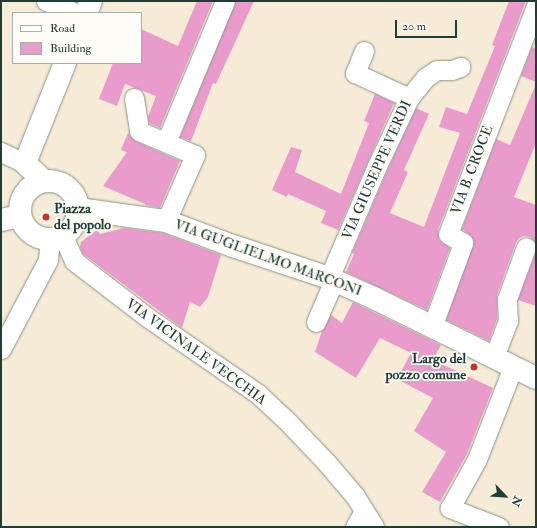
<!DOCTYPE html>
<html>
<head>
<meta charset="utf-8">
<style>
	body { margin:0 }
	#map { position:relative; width:537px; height:528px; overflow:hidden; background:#f6ebd7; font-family:"IM FELL Double Pica",serif }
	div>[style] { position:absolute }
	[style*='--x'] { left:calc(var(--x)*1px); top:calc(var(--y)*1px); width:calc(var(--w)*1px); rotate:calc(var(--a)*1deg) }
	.building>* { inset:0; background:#e99ccc }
	.roads { filter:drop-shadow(0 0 1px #8a9486) drop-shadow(0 0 1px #8a9486) }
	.minor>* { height:19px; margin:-9.5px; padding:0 9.5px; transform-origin:9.5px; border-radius:9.5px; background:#fff }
	.tertiary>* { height:22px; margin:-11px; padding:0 11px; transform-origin:11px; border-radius:11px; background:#fff }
	.tertiary>.ring { margin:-11px; padding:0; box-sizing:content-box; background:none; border:22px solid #fff; border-radius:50% }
	.dots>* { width:11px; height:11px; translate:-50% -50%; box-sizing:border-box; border:2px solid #fdfcf7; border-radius:50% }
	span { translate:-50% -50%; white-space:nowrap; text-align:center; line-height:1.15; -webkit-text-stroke:3.5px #fdfcf7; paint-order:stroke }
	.street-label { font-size:14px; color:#1f3d34 }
	.poi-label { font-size:14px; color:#1f3d34; font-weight:700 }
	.left { translate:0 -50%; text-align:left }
	.right { translate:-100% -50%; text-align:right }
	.frame { position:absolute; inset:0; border:2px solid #1f3d34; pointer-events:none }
	.legend { position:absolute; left:12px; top:12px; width:130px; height:52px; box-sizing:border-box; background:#fdfcf7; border:1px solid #a4b0a9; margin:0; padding:5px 7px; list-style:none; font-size:12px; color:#1f3d34 }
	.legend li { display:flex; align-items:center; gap:8px; height:20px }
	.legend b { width:20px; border:1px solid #a4b0a9 }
	.north { position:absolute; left:485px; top:476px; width:40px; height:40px; -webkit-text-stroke:3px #fdfcf7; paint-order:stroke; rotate:115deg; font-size:11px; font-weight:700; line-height:16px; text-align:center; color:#1f3d34 }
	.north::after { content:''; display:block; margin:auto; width:14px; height:18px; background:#1f3d34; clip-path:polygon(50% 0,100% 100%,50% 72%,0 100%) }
	.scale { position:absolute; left:395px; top:20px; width:62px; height:18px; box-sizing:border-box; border:2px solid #1f3d34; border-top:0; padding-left:5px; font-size:12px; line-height:14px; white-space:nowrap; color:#1f3d34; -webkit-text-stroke:3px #fdfcf7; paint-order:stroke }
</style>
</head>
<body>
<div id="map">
	<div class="building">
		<div style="clip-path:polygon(197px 1px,213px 1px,160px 128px,149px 123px,148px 117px,156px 96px,125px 84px,117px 106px,99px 99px,113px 63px,141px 63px,141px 29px,178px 46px)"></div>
		<div style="clip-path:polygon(236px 1px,254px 1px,216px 84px,213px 83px,191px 141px,180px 137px)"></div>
		<div style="clip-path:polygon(509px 1px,526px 1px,438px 230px,439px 240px,450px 248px,427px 310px,346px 272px,354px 254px,352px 253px,387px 171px,416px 108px,429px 114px,404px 170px,408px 172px,390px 213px,424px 227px,460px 133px,439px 127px,446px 107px,467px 114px,495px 46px,492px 45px)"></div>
		<div style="clip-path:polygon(532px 47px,536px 49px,536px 82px,521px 76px)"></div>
		<div style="clip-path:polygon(536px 84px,536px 143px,514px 197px,536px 205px,536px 243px,530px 237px,524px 236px,519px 238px,516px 243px,497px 295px,497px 319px,489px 341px,446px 320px,473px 246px,472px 237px,462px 229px,496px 139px,510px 145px)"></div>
		<div style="clip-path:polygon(375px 94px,394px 103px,338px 230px,321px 223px,326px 211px,288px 194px,287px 197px,272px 190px,291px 147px,302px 150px,295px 172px,341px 194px,369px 123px,364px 121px)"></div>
		<div style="clip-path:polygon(128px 133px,135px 141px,180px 161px,160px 208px,145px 205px,145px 204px,103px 186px,127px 152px,121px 150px)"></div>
		<div style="clip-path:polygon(124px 228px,163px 233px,221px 255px,208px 297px,200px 307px,190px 302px,182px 328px,83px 254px,80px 247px,81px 242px,97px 230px,100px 234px)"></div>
		<div style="clip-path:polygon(536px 252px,536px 306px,518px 300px)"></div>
		<div style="clip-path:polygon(353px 302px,441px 345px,433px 360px,493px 388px,467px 454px,440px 502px,422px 492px,446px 452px,414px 431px,433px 398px,397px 379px,411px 353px,380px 338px,356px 378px,315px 352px,322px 331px,331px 315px,342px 323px)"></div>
	</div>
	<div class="roads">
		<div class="minor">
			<div style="--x:46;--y:1;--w:31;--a:22"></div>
			<div style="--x:364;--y:51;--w:24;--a:112"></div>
			<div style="--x:355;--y:73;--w:60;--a:24.8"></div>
			<div style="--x:134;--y:98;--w:33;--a:81"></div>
			<div style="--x:139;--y:131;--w:61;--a:23.2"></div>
			<div style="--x:195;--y:155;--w:72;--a:113.7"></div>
			<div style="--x:166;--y:142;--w:153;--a:-67.3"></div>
			<div style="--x:1;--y:152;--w:26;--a:25"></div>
			<div style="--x:63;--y:236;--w:27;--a:66"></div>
			<div style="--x:74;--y:261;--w:92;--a:37.5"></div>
			<div style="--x:147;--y:317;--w:135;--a:34.7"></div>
			<div style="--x:258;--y:394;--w:38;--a:43"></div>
			<div style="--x:286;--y:420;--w:58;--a:46.4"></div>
			<div style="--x:326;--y:462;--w:45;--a:49.5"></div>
			<div style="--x:355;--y:496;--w:36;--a:58"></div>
			<div style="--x:329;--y:278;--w:122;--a:-66.8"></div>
			<div style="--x:377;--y:166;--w:75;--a:-64.8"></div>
			<div style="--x:409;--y:98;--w:26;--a:-51"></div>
			<div style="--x:425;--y:78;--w:14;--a:-34"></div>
			<div style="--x:437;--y:70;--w:15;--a:0"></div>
			<div style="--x:452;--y:70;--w:9;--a:-21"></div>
			<div style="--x:316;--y:322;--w:46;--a:-66.8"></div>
			<div style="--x:432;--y:327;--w:90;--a:-69.7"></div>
			<div style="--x:463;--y:243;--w:17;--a:-149"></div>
			<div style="--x:448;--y:234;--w:244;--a:-68.9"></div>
			<div style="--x:1;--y:349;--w:101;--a:-62.2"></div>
			<div style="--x:48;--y:260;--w:21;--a:-85"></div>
			<div style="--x:494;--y:357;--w:39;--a:-69"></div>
			<div style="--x:508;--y:321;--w:22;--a:-93"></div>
			<div style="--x:507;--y:299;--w:55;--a:-69.9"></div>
			<div style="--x:355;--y:527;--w:18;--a:-61"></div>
			<div style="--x:499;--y:527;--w:53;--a:-158.8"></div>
			<div style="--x:450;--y:508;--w:56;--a:-61.1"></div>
			<div style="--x:477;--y:459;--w:99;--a:-68.6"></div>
		</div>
		<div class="tertiary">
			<div style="--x:86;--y:13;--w:13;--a:-67"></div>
			<div class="ring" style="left:20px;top:181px;width:36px;height:36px"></div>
			<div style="--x:44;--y:181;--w:26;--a:-137"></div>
			<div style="--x:25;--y:163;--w:108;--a:-68.2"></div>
			<div style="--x:78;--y:209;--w:89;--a:7.8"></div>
			<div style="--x:166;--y:221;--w:72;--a:20.5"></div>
			<div style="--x:233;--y:246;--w:101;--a:18.4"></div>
			<div style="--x:329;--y:278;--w:51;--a:24.1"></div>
			<div style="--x:376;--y:299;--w:178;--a:26.3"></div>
			<div style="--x:1;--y:220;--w:19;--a:-12"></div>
		</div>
	</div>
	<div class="dots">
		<div style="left:46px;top:217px;background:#c8321e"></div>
		<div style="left:474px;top:367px;background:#c8321e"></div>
	</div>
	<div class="street-label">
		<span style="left:377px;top:170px;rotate:-66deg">VIA GIUSEPPE VERDI</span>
		<span style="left:472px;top:170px;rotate:-69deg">VIA B. CROCE</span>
		<span style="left:268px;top:258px;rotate:20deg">VIA GUGLIELMO MARCONI</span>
		<span style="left:196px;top:352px;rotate:36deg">VIA VICINALE VECCHIA</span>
	</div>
	<div class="poi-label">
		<span class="left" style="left:54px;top:217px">Piazza<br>del popolo</span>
		<span class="right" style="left:466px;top:367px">Largo del<br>pozzo comune</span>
	</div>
	<div class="frame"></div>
	<ul class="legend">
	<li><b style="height:5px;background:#fff"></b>Road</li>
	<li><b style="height:11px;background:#e99ccc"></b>Building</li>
	</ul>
	<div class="north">N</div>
	<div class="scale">20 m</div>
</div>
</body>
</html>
